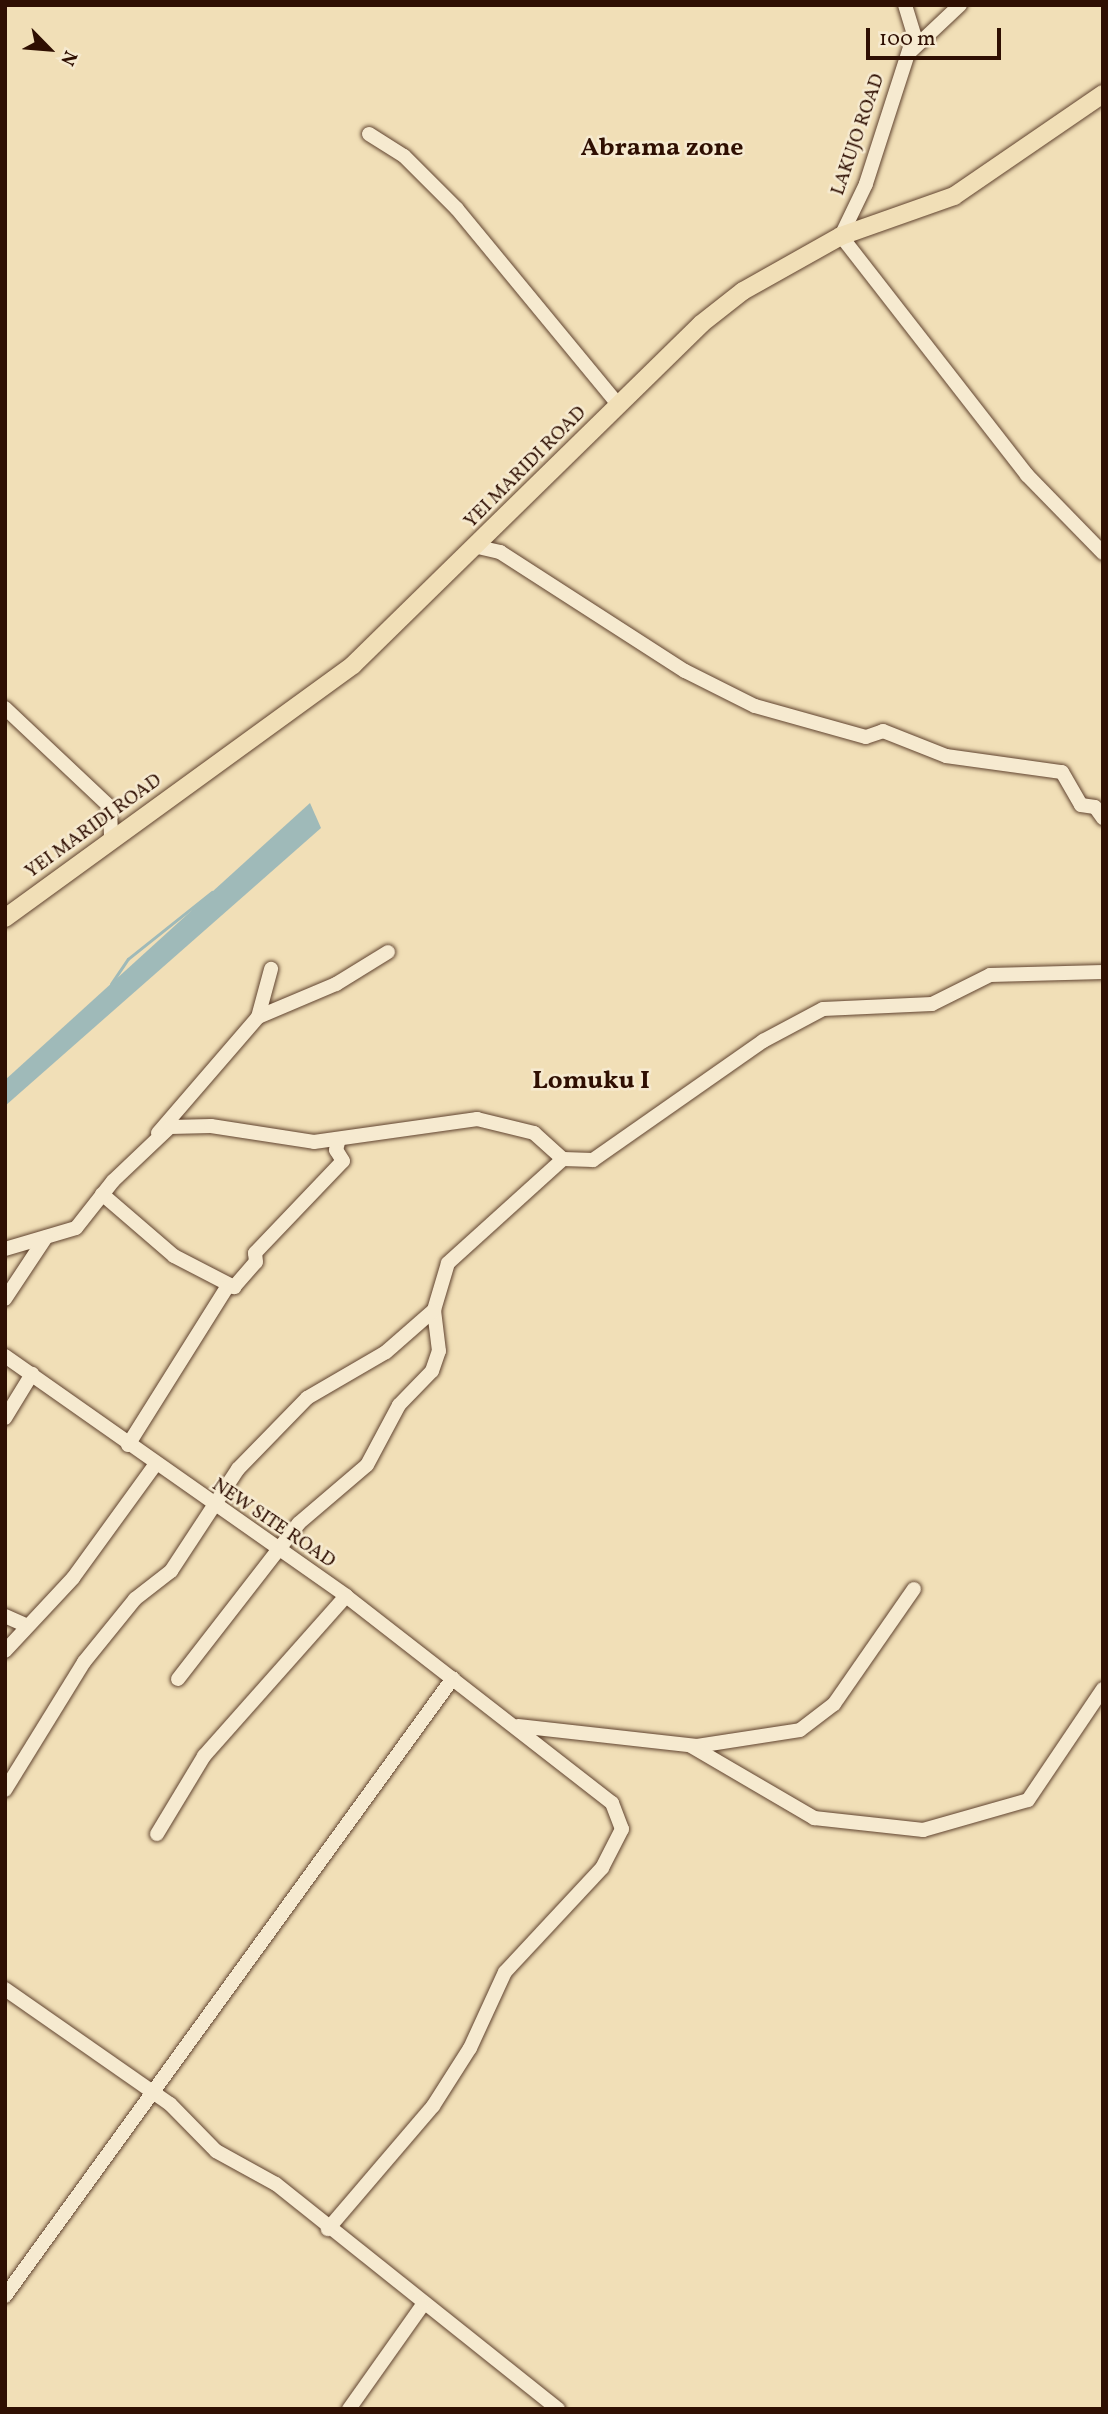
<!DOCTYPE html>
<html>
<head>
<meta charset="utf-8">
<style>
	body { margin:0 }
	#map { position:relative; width:1108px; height:2414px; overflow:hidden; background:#f1dfb7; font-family:Vollkorn,serif }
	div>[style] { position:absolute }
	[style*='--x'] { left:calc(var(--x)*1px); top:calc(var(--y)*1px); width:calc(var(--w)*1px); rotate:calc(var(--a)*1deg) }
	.water>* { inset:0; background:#9fbab9 }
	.stream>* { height:2.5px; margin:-1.25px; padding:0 1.25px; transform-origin:1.25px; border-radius:1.25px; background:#9fbab9 }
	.roads { filter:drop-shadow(0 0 2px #60432f) drop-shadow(0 0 2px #60432f) }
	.minor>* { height:14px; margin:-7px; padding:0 7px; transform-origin:7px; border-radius:7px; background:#f6ead0 }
	.major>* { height:18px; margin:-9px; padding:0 9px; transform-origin:9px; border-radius:9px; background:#f1dfb7 }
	span { translate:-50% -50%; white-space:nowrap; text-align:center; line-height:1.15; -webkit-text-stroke:5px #f6ead0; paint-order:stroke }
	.street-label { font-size:19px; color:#2f0f02 }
	.district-label { font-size:26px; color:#2f0f02; font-weight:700 }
	.frame { position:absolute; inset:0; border:7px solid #2f0f02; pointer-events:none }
	.north { position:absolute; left:14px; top:14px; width:70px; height:70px; -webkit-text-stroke:5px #f6ead0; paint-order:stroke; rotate:115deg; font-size:19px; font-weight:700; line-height:28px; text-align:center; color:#2f0f02 }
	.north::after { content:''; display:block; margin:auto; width:24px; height:32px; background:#2f0f02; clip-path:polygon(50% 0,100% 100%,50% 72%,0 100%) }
	.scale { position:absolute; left:866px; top:28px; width:135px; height:32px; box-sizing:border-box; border:4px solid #2f0f02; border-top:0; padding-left:9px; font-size:21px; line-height:24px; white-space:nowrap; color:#2f0f02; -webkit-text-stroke:5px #f6ead0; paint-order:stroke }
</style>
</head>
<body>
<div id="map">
	<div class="water">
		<div style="clip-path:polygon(310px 803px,321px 828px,5px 1106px,5px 1080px)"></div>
	</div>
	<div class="stream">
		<div style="--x:111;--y:984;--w:30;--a:-56"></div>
		<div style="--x:128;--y:959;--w:107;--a:-38.6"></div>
	</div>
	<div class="roads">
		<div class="minor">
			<div style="--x:905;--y:5;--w:31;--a:73"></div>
			<div style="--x:914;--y:35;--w:157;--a:107.9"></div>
			<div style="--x:866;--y:184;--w:58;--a:115.7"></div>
			<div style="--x:841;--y:236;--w:303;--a:52.1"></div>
			<div style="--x:1027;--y:475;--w:109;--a:45.7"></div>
			<div style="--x:909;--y:53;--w:70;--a:-43.3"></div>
			<div style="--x:369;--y:134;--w:41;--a:32.2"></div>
			<div style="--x:404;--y:156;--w:75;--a:45"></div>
			<div style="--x:457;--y:209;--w:253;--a:50.5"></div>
			<div style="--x:478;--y:547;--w:23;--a:13"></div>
			<div style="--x:500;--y:552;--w:220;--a:32.8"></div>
			<div style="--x:685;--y:671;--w:78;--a:26.6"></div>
			<div style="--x:755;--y:706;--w:115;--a:15.6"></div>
			<div style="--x:866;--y:737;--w:18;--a:-19"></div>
			<div style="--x:883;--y:731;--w:68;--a:21.6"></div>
			<div style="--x:946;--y:756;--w:117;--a:7.9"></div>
			<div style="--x:1062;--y:772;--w:38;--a:60"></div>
			<div style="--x:1081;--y:805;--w:14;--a:8"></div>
			<div style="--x:1095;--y:807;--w:14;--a:54"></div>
			<div style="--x:5;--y:708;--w:144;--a:43.3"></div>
			<div style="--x:110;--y:807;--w:33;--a:88"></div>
			<div style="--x:258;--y:1017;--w:50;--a:-74.8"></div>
			<div style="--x:158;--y:1133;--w:153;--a:-49.2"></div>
			<div style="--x:258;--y:1017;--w:85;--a:-22.9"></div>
			<div style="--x:336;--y:984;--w:61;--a:-31.6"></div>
			<div style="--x:102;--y:1194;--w:95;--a:40.7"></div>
			<div style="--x:174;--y:1256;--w:68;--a:27.3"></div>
			<div style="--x:234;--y:1287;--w:33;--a:-49"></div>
			<div style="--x:256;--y:1262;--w:9;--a:-96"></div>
			<div style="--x:255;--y:1253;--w:127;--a:-46.3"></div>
			<div style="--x:343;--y:1161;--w:13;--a:-122"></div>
			<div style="--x:336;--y:1150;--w:11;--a:-75"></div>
			<div style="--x:5;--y:1249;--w:74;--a:-16.5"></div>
			<div style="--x:76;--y:1228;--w:60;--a:-51.8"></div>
			<div style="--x:113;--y:1181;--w:79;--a:-43.5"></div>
			<div style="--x:170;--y:1127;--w:41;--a:-1.4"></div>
			<div style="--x:211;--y:1126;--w:104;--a:8.8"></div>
			<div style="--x:314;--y:1142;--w:165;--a:-8"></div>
			<div style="--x:477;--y:1119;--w:59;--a:13.8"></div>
			<div style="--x:534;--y:1133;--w:39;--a:42"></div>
			<div style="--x:563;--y:1159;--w:30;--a:2"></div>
			<div style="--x:593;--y:1160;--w:208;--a:-35"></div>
			<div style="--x:763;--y:1041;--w:68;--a:-28.1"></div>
			<div style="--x:823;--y:1009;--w:109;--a:-2.6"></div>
			<div style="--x:932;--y:1004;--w:65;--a:-26.6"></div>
			<div style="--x:990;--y:975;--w:113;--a:-1.5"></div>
			<div style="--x:5;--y:1299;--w:74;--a:-56.5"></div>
			<div style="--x:5;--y:1356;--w:417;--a:35.1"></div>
			<div style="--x:346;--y:1596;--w:337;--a:37.9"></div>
			<div style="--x:612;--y:1803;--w:28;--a:69"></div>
			<div style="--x:622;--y:1829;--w:44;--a:117.1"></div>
			<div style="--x:602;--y:1868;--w:142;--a:133"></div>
			<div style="--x:505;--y:1972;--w:84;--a:114.7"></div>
			<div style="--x:470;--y:2048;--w:69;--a:122.5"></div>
			<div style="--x:433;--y:2106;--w:162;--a:130.5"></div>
			<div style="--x:5;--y:1418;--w:52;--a:-58.5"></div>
			<div style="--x:128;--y:1445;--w:186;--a:-57.9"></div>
			<div style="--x:5;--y:1616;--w:24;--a:24"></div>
			<div style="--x:5;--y:1651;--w:100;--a:-47"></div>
			<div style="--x:73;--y:1578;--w:140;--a:-54"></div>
			<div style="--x:178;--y:1679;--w:197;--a:-52.2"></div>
			<div style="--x:299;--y:1523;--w:89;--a:-40.5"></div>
			<div style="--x:367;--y:1465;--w:68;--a:-61.9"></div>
			<div style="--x:399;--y:1405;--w:47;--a:-45.9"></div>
			<div style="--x:432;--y:1371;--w:21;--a:-71"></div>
			<div style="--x:439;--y:1351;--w:41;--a:-97"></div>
			<div style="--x:434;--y:1310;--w:49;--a:-73.4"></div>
			<div style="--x:448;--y:1263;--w:155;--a:-42.1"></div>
			<div style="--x:518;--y:1726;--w:180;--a:6.4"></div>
			<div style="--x:697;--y:1746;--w:104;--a:-8.8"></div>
			<div style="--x:800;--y:1730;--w:43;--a:-37.4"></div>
			<div style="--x:834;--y:1704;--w:140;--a:-55.2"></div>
			<div style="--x:691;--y:1746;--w:143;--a:30.3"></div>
			<div style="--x:814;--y:1818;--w:110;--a:6.3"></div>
			<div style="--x:923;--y:1830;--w:109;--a:-15.9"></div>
			<div style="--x:1028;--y:1800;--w:134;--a:-56"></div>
			<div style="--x:5;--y:1790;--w:150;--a:-58.3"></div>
			<div style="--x:84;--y:1662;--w:81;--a:-51"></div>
			<div style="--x:135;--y:1599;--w:46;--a:-37.9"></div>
			<div style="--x:171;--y:1571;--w:122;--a:-56.7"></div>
			<div style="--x:238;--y:1469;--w:99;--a:-45.8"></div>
			<div style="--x:307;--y:1398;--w:91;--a:-30.2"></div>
			<div style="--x:386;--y:1352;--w:64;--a:-41.2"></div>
			<div style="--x:157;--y:1834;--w:91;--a:-58.9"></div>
			<div style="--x:204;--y:1756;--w:214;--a:-48.4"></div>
			<div style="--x:5;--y:1989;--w:201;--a:34.9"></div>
			<div style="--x:170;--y:2104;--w:66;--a:45.6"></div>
			<div style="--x:216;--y:2151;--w:68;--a:28.8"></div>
			<div style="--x:276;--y:2184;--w:361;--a:38.6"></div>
			<div style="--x:5;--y:2296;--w:763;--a:-54.06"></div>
			<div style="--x:349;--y:2409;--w:126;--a:-54.7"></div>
		</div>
		<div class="major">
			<div style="--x:5;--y:918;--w:430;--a:-36"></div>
			<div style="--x:353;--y:665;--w:487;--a:-44.4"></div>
			<div style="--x:701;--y:324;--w:53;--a:-38.2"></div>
			<div style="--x:743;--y:291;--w:112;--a:-29.3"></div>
			<div style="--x:841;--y:236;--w:120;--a:-19.5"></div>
			<div style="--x:954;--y:196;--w:181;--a:-34.4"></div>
		</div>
	</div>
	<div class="street-label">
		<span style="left:859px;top:135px;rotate:-71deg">LAKUJO ROAD</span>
		<span style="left:526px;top:468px;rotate:-45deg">YEI MARIDI ROAD</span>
		<span style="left:94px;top:827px;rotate:-36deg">YEI MARIDI ROAD</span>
		<span style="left:273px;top:1524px;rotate:34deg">NEW SITE ROAD</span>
	</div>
	<div class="district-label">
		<span style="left:662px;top:149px">Abrama zone</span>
		<span style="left:591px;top:1082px">Lomuku I</span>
	</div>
	<div class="frame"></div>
	<div class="north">N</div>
	<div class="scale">100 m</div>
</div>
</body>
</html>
